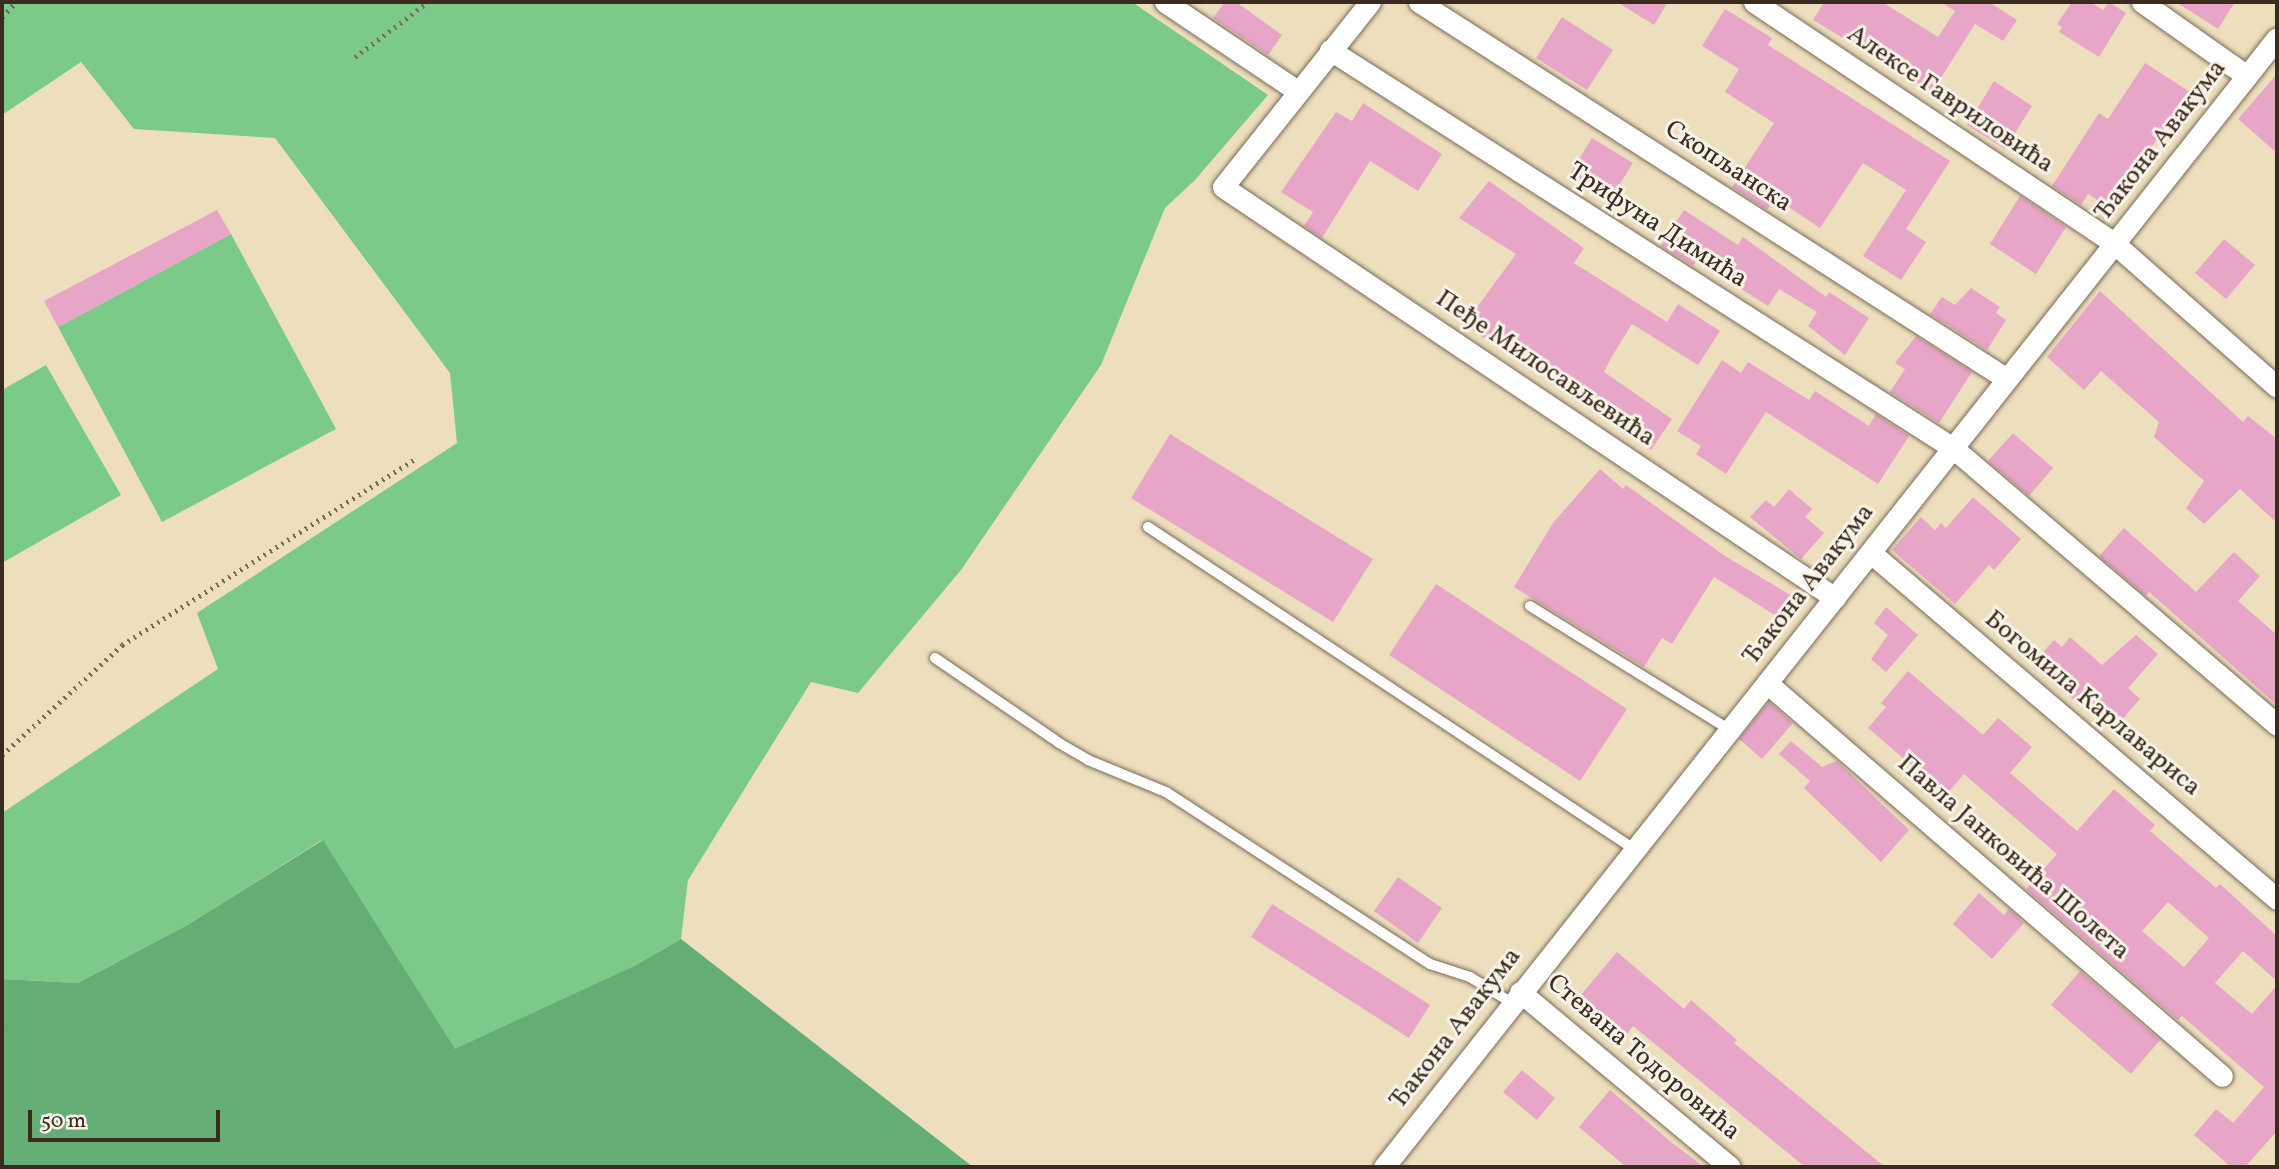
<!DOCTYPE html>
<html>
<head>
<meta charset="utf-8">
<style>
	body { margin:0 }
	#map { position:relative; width:2279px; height:1169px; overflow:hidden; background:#eddfbd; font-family:Vollkorn,serif }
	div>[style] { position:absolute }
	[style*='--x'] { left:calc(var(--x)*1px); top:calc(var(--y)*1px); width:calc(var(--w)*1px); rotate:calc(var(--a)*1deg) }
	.green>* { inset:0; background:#7bca8a }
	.forest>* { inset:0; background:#64ae76 }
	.building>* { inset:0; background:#e7a6c7 }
	.path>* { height:4.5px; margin-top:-2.25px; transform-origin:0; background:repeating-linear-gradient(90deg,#796956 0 2px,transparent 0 7px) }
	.roads { filter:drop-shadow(0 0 2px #796956) drop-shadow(0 0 2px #796956) }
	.lane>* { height:10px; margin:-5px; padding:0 5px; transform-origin:5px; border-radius:5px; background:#fff }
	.street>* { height:21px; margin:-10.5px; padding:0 10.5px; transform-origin:10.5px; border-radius:10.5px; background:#fff }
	span { translate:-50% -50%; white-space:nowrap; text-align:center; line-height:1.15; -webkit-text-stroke:6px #f7f3e8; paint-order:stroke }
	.street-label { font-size:26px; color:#3b2a1e }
	.frame { position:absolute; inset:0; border:4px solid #3b2a1e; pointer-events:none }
	.scale { position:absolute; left:28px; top:1110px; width:192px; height:32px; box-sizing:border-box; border:4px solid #3b2a1e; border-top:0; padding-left:9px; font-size:21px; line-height:24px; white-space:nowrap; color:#3b2a1e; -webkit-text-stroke:5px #f7f3e8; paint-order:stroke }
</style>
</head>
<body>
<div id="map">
	<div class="green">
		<div style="clip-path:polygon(2px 2px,1132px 2px,1268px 95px,1195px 180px,1165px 208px,1101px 365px,961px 570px,858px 693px,811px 682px,688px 880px,681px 939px,636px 965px,455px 1050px,322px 840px,189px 924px,78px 983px,2px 979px,2px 813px,218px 669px,197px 613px,457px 443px,450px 373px,275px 138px,134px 129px,81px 62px,2px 115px)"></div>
		<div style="clip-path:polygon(231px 234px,336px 429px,162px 522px,58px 327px)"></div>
		<div style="clip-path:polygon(46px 365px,121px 495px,2px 563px,2px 390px)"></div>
	</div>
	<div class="forest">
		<div style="clip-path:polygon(323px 840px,455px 1049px,636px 965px,681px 939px,973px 1167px,2px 1167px,2px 979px,78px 983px,189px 924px)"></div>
	</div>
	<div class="building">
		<div style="clip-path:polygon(1225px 2px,1236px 2px,1282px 35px,1268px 55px,1213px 18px)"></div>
		<div style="clip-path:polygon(1617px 2px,1668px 2px,1654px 25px)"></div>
		<div style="clip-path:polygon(1824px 2px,1882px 2px,1938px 37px,1955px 11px,1941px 2px,1989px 2px,2017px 20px,2003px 41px,1975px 24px,1932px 92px,1813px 20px)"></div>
		<div style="clip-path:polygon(2072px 2px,2090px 2px,2103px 10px,2109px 2px,2126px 13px,2099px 57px,2059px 32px,2062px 27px,2057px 24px)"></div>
		<div style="clip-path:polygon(2176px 2px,2235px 2px,2218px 29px)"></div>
		<div style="clip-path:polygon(1725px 9px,1772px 38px,1768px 45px,1950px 161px,1906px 229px,1926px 242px,1901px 280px,1863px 256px,1906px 190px,1863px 163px,1820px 228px,1775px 198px,1767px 210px,1732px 187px,1774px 123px,1725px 92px,1739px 69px,1702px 46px)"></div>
		<div style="clip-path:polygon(1562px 17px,1613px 50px,1587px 90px,1536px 58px)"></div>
		<div style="clip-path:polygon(2145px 63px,2190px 92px,2109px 208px,2088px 194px,2081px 205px,2052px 186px,2099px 113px,2108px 119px)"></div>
		<div style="clip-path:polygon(2277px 74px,2277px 153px,2238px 119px)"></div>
		<div style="clip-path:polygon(1994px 81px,2032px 106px,2005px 149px,1967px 125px)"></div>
		<div style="clip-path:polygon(1363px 103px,1442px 154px,1418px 191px,1370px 161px,1322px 238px,1304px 226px,1313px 212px,1281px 192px,1336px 112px,1352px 121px)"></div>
		<div style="clip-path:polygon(1592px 138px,1633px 163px,1609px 201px,1569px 175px)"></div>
		<div style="clip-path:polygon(1489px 181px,1584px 248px,1574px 263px,1667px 322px,1678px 304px,1720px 331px,1698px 365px,1632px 324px,1611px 358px,1604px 372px,1672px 419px,1651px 450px,1610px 422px,1619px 409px,1518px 344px,1511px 355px,1464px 325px,1516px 254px,1459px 218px)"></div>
		<div style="clip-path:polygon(2020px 196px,2066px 227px,2036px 274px,1990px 244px)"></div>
		<div style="clip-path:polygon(217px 210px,231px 234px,58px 327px,44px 301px)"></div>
		<div style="clip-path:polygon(1684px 210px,1738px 245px,1743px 237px,1826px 297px,1829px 292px,1869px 318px,1845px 355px,1808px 326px,1817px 312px,1779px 289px,1768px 306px,1697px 261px,1693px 266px,1661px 246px)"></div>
		<div style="clip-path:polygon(2224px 239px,2255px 265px,2226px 299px,2195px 273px)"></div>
		<div style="clip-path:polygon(1971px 288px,2000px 307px,1996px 313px,2006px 320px,1987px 350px,1930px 314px,1942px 297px,1955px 305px)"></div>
		<div style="clip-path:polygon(2100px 291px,2243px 422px,2248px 416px,2277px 439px,2277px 523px,2240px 489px,2204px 524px,2186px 508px,2204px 481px,2154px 437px,2159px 422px,2101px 371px,2084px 390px,2047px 357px)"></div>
		<div style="clip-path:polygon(1916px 336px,1972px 372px,1939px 423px,1890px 392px,1905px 369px,1895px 363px)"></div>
		<div style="clip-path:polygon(1722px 360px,1741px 373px,1748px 362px,1809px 400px,1815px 391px,1869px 426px,1876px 414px,1909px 436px,1878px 484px,1766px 412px,1726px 474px,1696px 454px,1701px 446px,1677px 431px)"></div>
		<div style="clip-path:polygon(2013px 433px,2053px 468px,2029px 496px,1988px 461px)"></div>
		<div style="clip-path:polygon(1170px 434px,1373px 559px,1333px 622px,1131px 498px)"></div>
		<div style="clip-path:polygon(1600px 469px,1623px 489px,1626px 485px,1725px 556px,1792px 596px,1778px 617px,1714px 577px,1672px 644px,1662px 638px,1644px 667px,1514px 587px,1553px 523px)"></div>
		<div style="clip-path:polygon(1789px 489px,1812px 509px,1805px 517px,1824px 533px,1801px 559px,1750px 517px,1766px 500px,1774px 507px)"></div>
		<div style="clip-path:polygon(1973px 497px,2021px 539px,1994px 570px,1989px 565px,1955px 604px,1892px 550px,1921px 517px,1935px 530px,1941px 523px,1946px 528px)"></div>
		<div style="clip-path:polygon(2124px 528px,2196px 592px,2234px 552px,2260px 576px,2238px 601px,2277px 635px,2277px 705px,2149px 592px,2146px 596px,2099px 556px)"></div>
		<div style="clip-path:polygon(1436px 584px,1627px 709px,1580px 781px,1389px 655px)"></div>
		<div style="clip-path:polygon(1886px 607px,1918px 635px,1886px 672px,1871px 659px,1888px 635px,1874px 623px)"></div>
		<div style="clip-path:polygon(2136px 635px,2158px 654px,2128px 688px,2140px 699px,2112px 731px,2031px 665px,2054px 640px,2062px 647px,2070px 637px,2102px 665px)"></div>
		<div style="clip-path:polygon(evenodd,1908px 671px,1983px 735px,1998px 718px,2032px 747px,2010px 773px,2077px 831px,2114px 789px,2155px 825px,2150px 831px,2216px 888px,2220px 884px,2277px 936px,2277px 981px,2243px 951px,2215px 983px,2252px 1014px,2277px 985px,2277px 1131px,2245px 1167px,2231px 1167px,2194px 1135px,2216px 1109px,2233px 1123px,2264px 1087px,2182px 1016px,2178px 1020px,2026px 889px,2057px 854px,1964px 774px,1946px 795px,1868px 728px,1886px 707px,1881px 703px,1908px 671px,2168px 902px,2209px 938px,2184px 967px,2142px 931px,2168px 902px)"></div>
		<div style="clip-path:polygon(1769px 702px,1793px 723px,1762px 759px,1739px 739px)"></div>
		<div style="clip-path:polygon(1791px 741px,1822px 767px,1837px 761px,1909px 830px,1881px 862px,1804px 788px,1810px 781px,1779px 754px)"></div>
		<div style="clip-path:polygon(1398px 877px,1442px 908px,1418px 943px,1374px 911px)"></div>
		<div style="clip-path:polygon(1979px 893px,2004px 915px,2009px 909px,2024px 923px,1992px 959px,1953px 924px)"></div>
		<div style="clip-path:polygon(1272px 904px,1430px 1005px,1409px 1038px,1251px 937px)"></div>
		<div style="clip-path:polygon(1617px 952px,1684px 1009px,1691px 1000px,1737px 1040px,1734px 1043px,1885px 1167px,1805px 1167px,1633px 1026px,1626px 1035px,1580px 996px)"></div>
		<div style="clip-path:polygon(2080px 971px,2160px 1040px,2131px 1074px,2051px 1005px)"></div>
		<div style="clip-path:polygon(1522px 1070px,1555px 1098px,1537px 1120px,1503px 1092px)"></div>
		<div style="clip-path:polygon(1610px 1090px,1671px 1142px,1704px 1167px,1626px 1167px,1579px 1127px)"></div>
	</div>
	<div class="path">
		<div style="--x:2;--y:17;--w:21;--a:-47"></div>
		<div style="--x:355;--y:57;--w:91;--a:-37"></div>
		<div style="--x:2;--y:755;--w:163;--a:-42.5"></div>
		<div style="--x:122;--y:645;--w:345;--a:-32.4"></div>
		<div style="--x:2;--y:1031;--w:6;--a:39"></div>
	</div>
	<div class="roads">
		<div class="lane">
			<div style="--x:1148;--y:527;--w:583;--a:33.53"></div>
			<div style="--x:1530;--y:606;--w:235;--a:31.8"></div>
			<div style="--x:935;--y:658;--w:150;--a:34.4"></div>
			<div style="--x:1059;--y:743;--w:34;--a:30"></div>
			<div style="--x:1088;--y:760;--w:84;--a:22.3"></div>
			<div style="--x:1166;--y:792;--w:315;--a:33.1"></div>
			<div style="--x:1430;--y:964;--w:42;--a:18"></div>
			<div style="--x:1470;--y:977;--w:49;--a:31.8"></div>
		</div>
		<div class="street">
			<div style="--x:1165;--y:2;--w:158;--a:33.9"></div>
			<div style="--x:1370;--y:2;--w:236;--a:128.5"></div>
			<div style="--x:1223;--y:187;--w:737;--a:33.88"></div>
			<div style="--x:1419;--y:2;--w:698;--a:32.67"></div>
			<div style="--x:1754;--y:2;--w:435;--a:33.8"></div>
			<div style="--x:2115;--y:244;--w:216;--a:41.4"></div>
			<div style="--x:2142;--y:2;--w:128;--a:35.2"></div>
			<div style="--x:1330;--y:50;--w:739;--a:32.57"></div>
			<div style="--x:1953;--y:448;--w:426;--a:40.5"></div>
			<div style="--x:1871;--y:553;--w:533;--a:40.44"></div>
			<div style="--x:1767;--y:683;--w:601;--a:40.82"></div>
			<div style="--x:1520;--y:992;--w:273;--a:39.8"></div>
			<div style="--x:1384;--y:1167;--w:1439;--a:-51.66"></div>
		</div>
	</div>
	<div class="street-label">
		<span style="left:1950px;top:100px;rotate:34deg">Алексе Гавриловића</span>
		<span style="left:2161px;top:141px;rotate:-52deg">Ђакона Авакума</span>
		<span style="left:1728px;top:167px;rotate:33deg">Скопљанска</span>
		<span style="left:1657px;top:226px;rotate:33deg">Трифуна Димића</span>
		<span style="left:1545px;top:369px;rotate:34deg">Пеђе Милосављевића</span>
		<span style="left:1809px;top:585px;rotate:-52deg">Ђакона Авакума</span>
		<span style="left:2092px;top:704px;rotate:40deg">Богомила Карлавариса</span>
		<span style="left:2013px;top:858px;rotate:41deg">Павла Јанковића Шолета</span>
		<span style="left:1456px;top:1029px;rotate:-52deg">Ђакона Авакума</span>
		<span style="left:1643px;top:1058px;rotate:40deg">Стевана Тодоровића</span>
	</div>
	<div class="frame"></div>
	<div class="scale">50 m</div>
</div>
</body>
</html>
